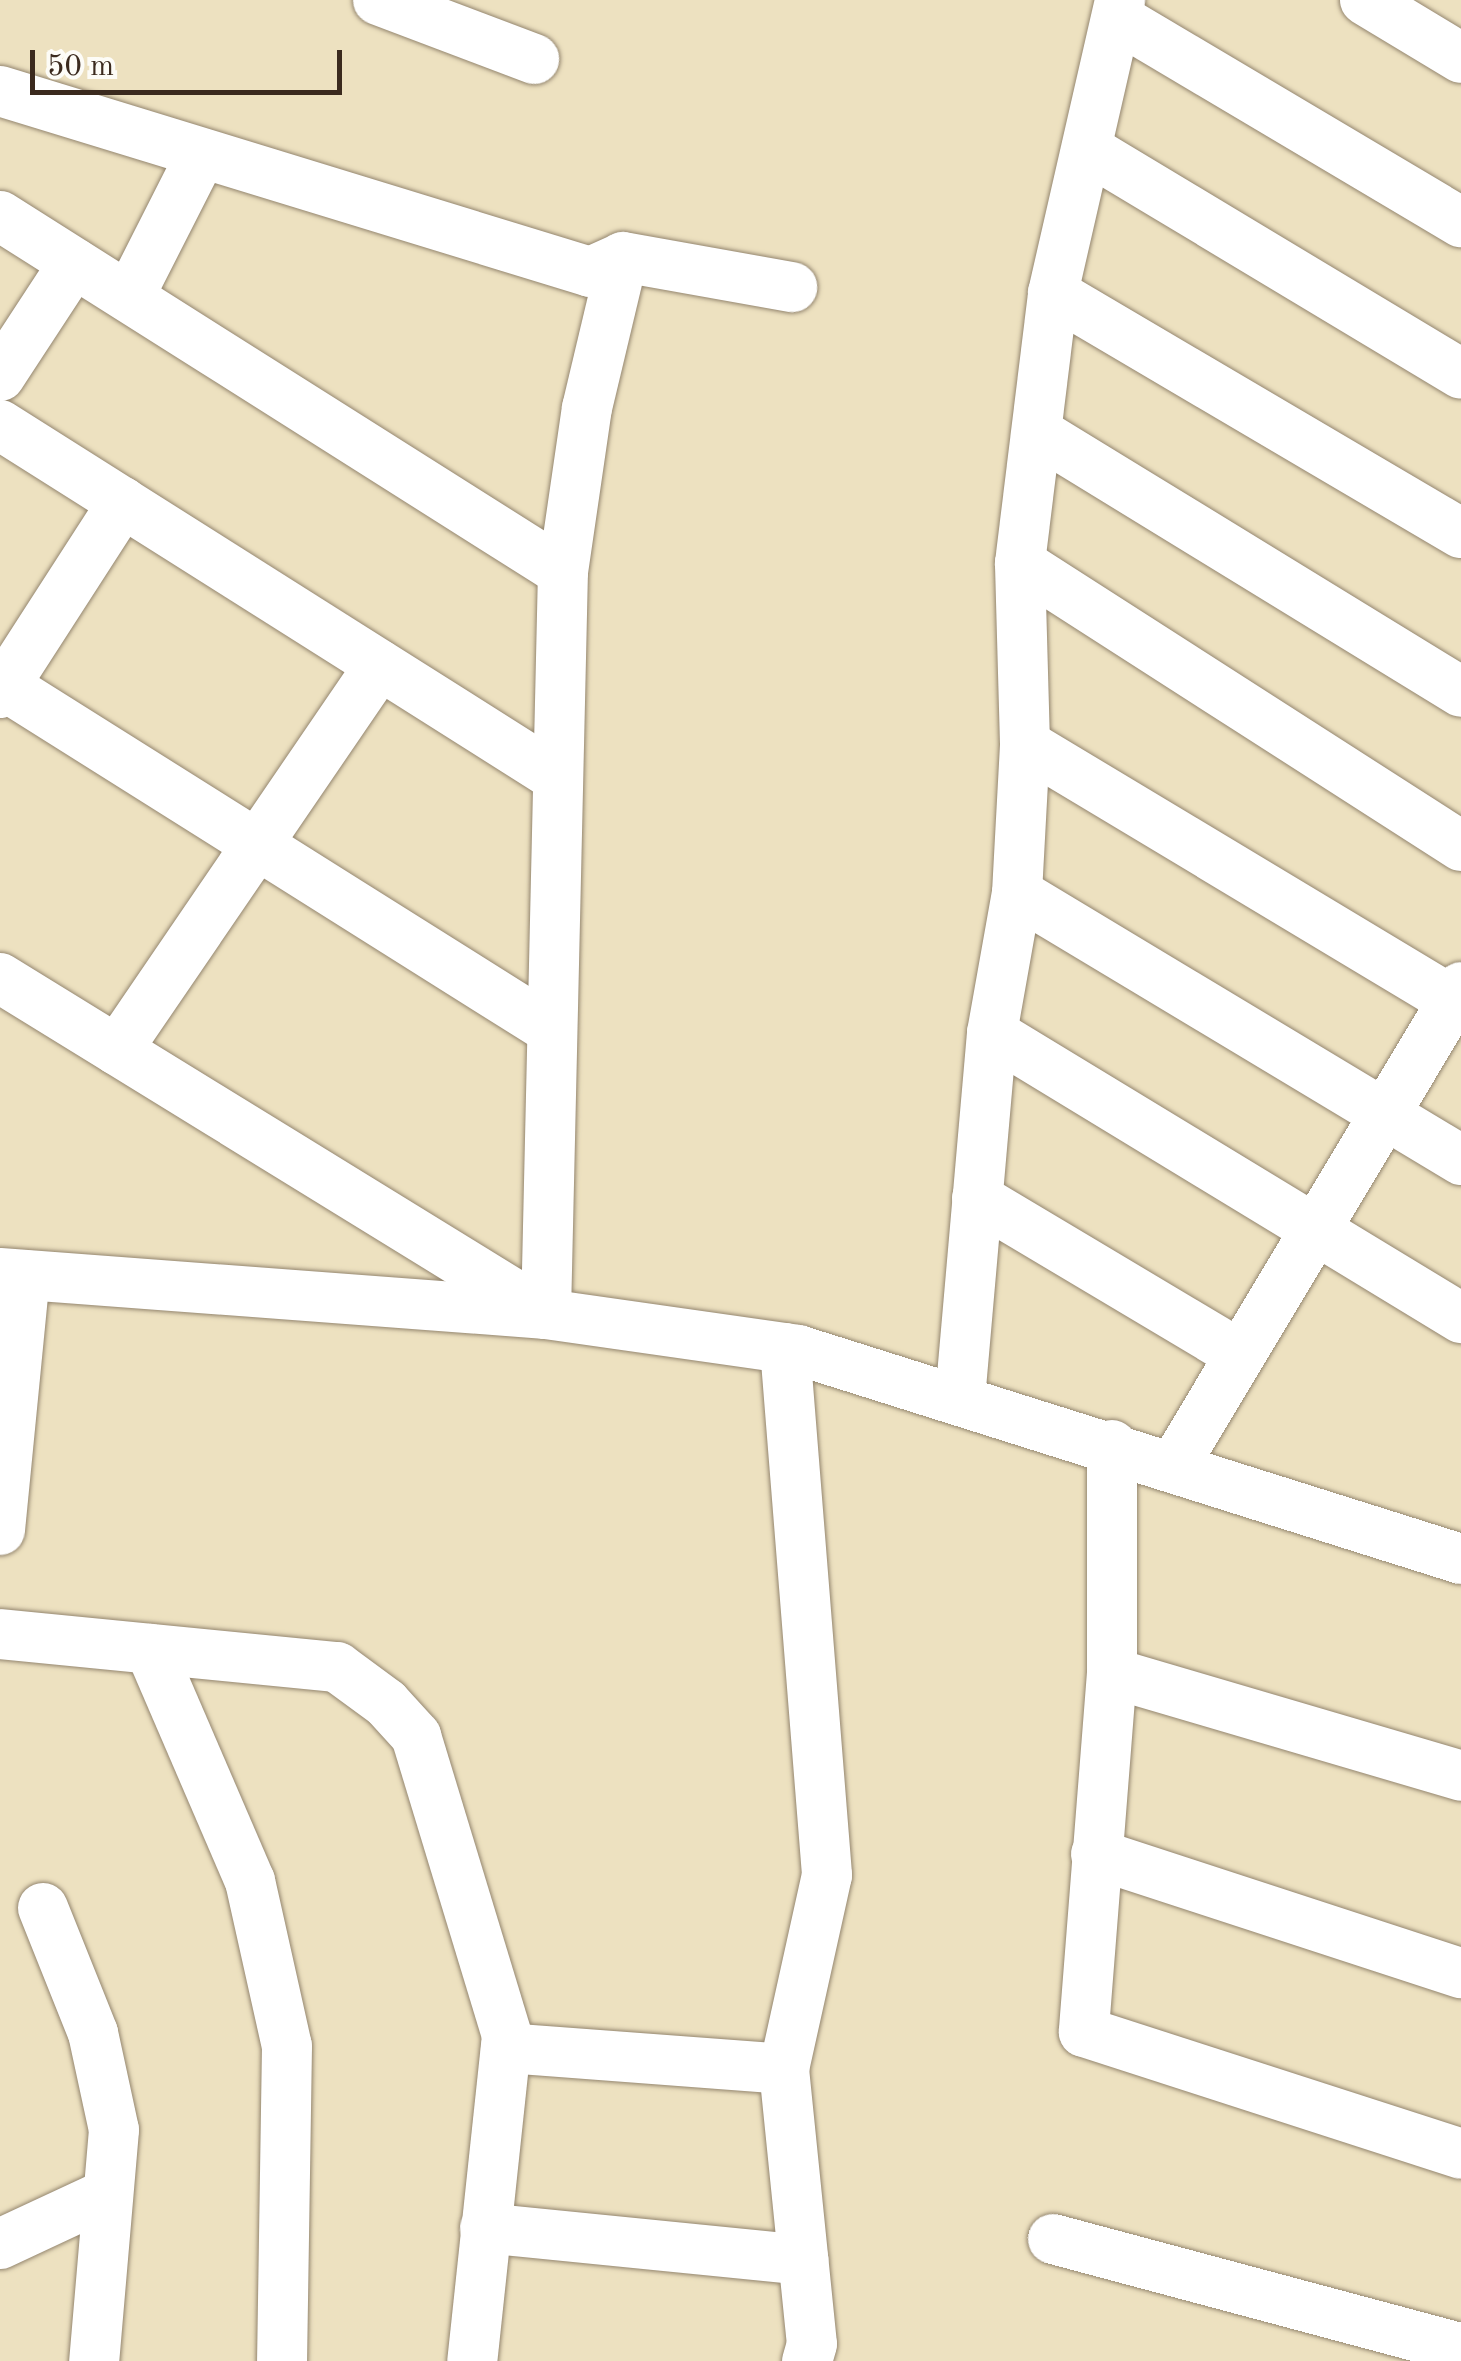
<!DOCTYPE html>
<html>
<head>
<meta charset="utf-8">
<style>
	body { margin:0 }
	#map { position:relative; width:1461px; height:2361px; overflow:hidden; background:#ede1c0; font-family:"Old Standard TT",serif }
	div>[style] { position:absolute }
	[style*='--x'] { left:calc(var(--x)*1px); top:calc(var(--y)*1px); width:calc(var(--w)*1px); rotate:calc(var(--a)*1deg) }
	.roads { filter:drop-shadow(0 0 2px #94866f) drop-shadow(0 0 2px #94866f) }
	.minor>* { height:50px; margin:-25px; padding:0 25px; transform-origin:25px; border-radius:25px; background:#fff }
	span { translate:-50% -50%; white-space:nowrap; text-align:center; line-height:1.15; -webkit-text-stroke:10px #fdfcf7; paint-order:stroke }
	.scale { position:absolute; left:30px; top:50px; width:312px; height:45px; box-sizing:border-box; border:5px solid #3b2a1e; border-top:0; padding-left:12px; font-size:30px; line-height:35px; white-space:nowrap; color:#3b2a1e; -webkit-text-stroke:8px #fdfcf7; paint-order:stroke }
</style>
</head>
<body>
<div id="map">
	<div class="roads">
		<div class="minor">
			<div style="--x:378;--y:0;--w:167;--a:20.7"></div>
			<div style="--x:1365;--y:0;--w:112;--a:31.1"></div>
			<div style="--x:1117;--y:18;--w:400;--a:30.7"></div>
			<div style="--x:0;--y:91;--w:617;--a:17.05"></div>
			<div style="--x:590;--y:272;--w:36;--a:-24"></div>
			<div style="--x:623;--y:257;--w:172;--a:10.1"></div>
			<div style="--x:1087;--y:149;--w:436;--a:31"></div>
			<div style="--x:0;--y:216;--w:666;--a:32.31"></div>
			<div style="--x:1053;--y:293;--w:473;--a:30.5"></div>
			<div style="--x:129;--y:297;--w:161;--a:-63.1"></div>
			<div style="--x:0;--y:376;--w:135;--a:-56.8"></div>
			<div style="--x:0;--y:425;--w:659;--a:32.29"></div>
			<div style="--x:1037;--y:432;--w:497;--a:31.5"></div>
			<div style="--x:1020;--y:563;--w:524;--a:32.69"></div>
			<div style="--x:5;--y:686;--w:646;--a:32.17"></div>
			<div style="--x:0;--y:693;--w:227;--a:-57.2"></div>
			<div style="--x:1025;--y:744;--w:509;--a:31"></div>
			<div style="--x:1017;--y:893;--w:518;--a:31.02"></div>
			<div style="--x:0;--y:978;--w:641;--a:31.61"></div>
			<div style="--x:546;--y:1314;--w:742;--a:-88.69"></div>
			<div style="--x:563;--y:572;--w:166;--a:-81.7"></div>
			<div style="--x:587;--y:408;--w:155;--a:-76.6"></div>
			<div style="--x:992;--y:1033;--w:549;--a:31.29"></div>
			<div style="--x:117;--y:1050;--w:466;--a:-55.7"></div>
			<div style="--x:977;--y:1198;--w:306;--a:30.8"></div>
			<div style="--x:0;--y:1273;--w:548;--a:4.29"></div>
			<div style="--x:546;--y:1314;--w:255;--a:8.1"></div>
			<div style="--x:798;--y:1350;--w:695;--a:17.5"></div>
			<div style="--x:785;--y:1348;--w:529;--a:85.44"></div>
			<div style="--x:827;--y:1875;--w:199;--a:102.5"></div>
			<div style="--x:784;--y:2069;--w:276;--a:84.2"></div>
			<div style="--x:812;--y:2344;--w:18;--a:106"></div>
			<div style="--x:960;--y:1399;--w:367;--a:-85"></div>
			<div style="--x:992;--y:1033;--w:142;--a:-79.9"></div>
			<div style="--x:1017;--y:893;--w:149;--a:-86.9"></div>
			<div style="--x:1025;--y:744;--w:181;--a:-91.6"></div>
			<div style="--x:1020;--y:563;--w:272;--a:-83"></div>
			<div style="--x:1053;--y:293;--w:301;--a:-77.1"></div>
			<div style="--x:1112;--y:1445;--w:228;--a:90"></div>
			<div style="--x:1112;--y:1673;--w:360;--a:94.5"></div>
			<div style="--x:1084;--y:2032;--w:396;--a:17.9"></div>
			<div style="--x:1175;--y:1464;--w:556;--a:-59.05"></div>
			<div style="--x:0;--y:1530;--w:256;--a:-84.4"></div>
			<div style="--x:0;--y:1634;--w:339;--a:5.6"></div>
			<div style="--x:337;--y:1667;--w:61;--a:36.3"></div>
			<div style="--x:386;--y:1703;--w:45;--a:47.7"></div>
			<div style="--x:416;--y:1736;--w:313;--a:73.1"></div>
			<div style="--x:507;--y:2036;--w:327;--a:96.1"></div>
			<div style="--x:150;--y:1649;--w:253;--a:66.7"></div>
			<div style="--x:250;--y:1881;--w:169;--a:77.4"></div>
			<div style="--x:287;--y:2046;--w:315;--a:90.9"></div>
			<div style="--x:1112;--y:1673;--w:364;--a:16.4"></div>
			<div style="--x:1096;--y:1854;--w:384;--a:18.1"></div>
			<div style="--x:43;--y:1908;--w:135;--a:68.2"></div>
			<div style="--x:93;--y:2033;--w:99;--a:77.8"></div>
			<div style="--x:114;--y:2130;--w:232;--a:94.9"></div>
			<div style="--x:506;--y:2048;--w:279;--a:4.3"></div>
			<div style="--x:485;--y:2228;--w:320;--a:5.7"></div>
			<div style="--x:1053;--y:2239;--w:422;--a:15"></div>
			<div style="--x:0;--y:2244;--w:118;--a:-25"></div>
		</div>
	</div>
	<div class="scale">50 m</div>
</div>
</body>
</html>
